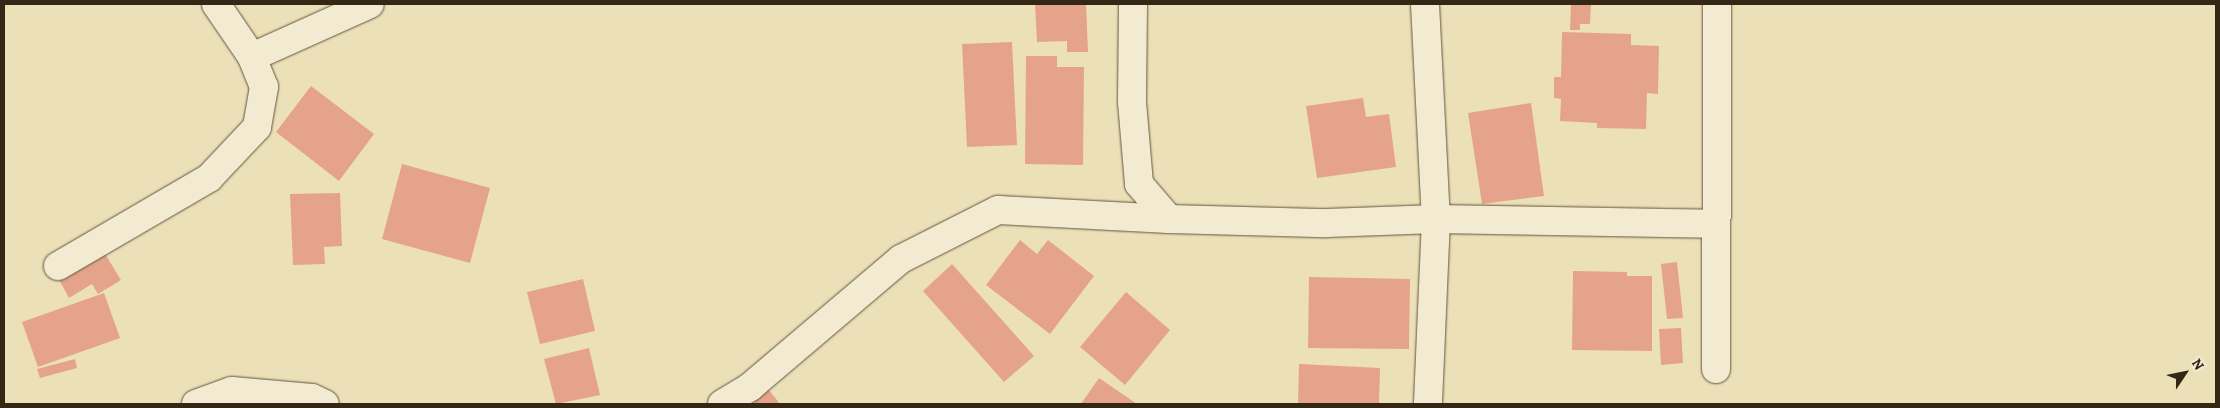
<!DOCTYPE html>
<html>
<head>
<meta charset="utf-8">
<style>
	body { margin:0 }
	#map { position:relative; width:2220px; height:408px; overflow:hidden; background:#ece0b8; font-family:Alegreya,serif }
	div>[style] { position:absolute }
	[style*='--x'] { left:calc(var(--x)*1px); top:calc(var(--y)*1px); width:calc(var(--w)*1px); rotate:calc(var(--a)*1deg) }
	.building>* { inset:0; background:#e5a38c }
	.roads { filter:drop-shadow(0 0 1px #62553e) drop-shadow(0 0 1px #62553e) }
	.street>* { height:28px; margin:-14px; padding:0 14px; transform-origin:14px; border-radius:14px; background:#f3ebd1 }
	span { translate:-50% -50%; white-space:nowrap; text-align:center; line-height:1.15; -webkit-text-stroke:4.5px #f3ebd1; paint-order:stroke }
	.frame { position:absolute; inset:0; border:5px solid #342715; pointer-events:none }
	.north { position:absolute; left:2160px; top:348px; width:50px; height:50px; -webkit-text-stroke:4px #f3ebd1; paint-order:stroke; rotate:56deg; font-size:14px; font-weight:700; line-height:20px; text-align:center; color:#342715 }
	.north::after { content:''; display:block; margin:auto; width:18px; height:22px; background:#342715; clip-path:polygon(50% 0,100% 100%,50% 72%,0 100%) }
</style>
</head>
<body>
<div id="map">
	<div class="building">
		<div style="clip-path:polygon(1035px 4px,1086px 4px,1088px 52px,1067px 52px,1067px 41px,1037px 42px)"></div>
		<div style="clip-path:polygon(1571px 4px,1591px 4px,1590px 24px,1580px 24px,1580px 30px,1570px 30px)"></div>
		<div style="clip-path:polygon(1562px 32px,1631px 34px,1631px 45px,1659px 46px,1658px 94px,1647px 93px,1646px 129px,1597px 128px,1597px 123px,1560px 121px,1561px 99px,1554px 98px,1554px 77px,1561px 77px)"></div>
		<div style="clip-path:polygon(1012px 42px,1017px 145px,967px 147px,962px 44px)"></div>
		<div style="clip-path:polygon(1026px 56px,1057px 56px,1057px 67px,1084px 67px,1083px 165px,1025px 164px)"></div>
		<div style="clip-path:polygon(311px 86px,374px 134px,339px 181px,276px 132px)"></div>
		<div style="clip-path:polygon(1363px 98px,1366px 117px,1389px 114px,1396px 167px,1317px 178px,1306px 106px)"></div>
		<div style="clip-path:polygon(1531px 103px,1544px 196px,1482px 204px,1468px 113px)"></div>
		<div style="clip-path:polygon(402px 164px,490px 188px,470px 263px,382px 239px)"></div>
		<div style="clip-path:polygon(340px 193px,342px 246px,324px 247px,325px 264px,293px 265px,290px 194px)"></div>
		<div style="clip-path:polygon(1020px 240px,1037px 254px,1048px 240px,1094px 276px,1050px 334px,986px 285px)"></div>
		<div style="clip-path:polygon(102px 249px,121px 280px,98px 294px,92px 284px,69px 298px,57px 276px)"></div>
		<div style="clip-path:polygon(1677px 262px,1683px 318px,1667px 319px,1661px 264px)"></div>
		<div style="clip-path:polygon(952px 264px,1034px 356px,1004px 382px,923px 291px)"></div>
		<div style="clip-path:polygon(1573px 271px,1627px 272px,1627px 276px,1652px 276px,1652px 351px,1572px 350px)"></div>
		<div style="clip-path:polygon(1309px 277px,1410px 279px,1409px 349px,1308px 348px)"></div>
		<div style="clip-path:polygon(583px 279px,595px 331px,540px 344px,527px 292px)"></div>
		<div style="clip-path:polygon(1126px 292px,1170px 330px,1125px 385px,1080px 347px)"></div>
		<div style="clip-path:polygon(104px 293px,120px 338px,38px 367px,22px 322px)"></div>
		<div style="clip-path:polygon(1681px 328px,1683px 363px,1661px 365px,1659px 329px)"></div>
		<div style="clip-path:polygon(589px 348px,600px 395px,556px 404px,544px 359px)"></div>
		<div style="clip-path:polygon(75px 359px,77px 368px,40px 378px,37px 369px)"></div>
		<div style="clip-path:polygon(1299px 364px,1380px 368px,1379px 404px,1298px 404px)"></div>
		<div style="clip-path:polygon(1099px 378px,1137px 404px,1081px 404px)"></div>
		<div style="clip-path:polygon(769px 390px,780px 404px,756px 404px,754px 402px)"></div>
	</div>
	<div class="roads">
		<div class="street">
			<div style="--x:1133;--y:4;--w:98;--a:90.6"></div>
			<div style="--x:1132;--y:102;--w:82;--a:85.1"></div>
			<div style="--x:1139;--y:184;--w:46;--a:49.4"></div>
			<div style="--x:1169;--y:219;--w:158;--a:1.5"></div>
			<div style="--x:1327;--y:223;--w:109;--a:-2.1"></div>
			<div style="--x:1436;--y:219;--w:279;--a:1"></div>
			<div style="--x:1425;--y:4;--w:215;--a:87.1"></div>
			<div style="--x:1436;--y:219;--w:185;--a:92.5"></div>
			<div style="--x:252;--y:57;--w:129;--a:-24.2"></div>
			<div style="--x:58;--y:266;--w:175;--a:-30.2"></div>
			<div style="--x:209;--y:178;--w:70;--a:-46.7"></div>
			<div style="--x:257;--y:127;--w:41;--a:-80.1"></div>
			<div style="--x:264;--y:87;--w:32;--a:-112"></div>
			<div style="--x:252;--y:57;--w:64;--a:-124.2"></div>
			<div style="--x:1716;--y:369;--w:365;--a:-89.8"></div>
			<div style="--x:196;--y:404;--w:38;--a:-20"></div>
			<div style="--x:232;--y:391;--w:80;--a:5"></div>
			<div style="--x:312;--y:398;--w:14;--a:25"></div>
			<div style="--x:722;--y:404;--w:33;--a:-31"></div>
			<div style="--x:750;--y:387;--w:198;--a:-40.3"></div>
			<div style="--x:901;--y:259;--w:109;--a:-26.8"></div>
			<div style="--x:998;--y:210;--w:171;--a:3"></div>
		</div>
	</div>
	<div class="frame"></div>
	<div class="north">N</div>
</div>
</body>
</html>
